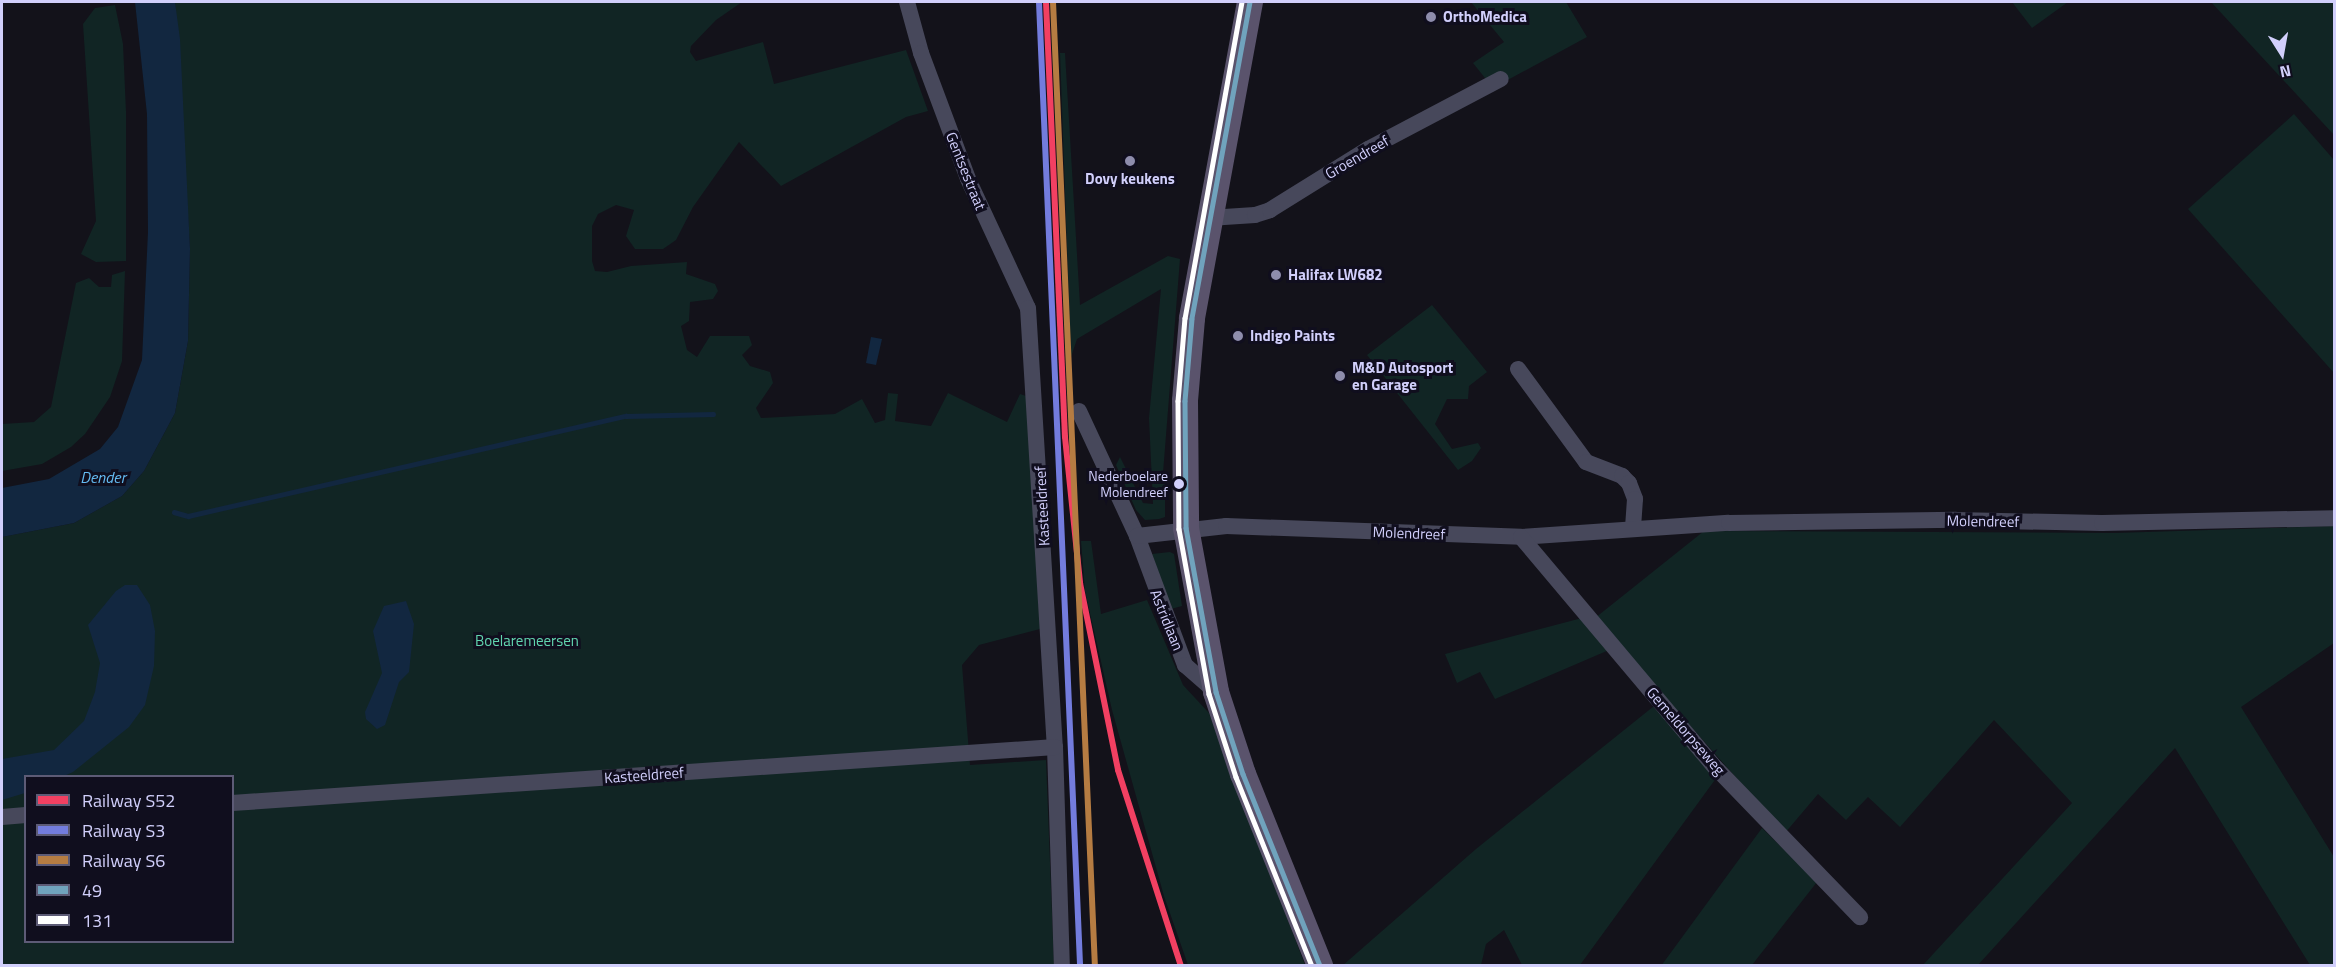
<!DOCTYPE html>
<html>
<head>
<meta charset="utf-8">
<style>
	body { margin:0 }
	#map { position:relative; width:2336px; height:967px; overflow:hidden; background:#13121a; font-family:"Titillium Web",sans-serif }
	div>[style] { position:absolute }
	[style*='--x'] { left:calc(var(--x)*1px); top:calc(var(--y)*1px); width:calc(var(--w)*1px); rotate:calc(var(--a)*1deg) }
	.green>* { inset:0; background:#112524 }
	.water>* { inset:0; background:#122740 }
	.stream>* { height:4.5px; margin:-2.25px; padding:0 2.25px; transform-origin:2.25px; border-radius:2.25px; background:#122740 }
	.minor>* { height:16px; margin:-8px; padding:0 8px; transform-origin:8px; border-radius:8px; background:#47485b }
	.primary>* { height:26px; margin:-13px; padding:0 13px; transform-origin:13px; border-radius:13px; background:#5a536c }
	.bus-1>* { height:4.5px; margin:-2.25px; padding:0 2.25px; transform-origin:2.25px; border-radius:2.25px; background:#70a3bd }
	.bus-2>* { height:4.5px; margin:-2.25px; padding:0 2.25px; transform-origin:2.25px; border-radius:2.25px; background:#fff }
	.rail-1>* { height:6px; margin:-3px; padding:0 3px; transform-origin:3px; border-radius:3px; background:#f24062 }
	.rail-2>* { height:6px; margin:-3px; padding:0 3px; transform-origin:3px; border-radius:3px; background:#737cdd }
	.rail-3>* { height:6px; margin:-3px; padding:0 3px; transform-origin:3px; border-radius:3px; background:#b57c42 }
	.dots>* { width:16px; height:16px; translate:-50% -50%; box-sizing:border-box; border:3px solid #100e1e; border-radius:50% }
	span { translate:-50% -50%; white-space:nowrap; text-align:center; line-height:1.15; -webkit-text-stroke:6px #100e1e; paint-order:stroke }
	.bus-label { font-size:14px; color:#d1cffb }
	.right { translate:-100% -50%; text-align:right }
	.poi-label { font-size:15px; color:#d1cffb; font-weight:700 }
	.left { translate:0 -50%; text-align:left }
	.street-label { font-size:15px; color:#d1cffb }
	.park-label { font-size:15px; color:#61d5af }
	.water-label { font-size:16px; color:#65bcf3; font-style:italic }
	.frame { position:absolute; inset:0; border:3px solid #d1cffb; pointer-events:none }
	.legend { position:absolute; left:24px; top:775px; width:210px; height:168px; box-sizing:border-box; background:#100e1e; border:2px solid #5d5b76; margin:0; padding:8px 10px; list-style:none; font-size:18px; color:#d1cffb }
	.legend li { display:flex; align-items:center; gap:12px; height:30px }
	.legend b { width:30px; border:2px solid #5d5b76 }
	.north { position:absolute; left:2252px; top:24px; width:60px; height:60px; -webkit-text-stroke:4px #100e1e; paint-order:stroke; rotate:169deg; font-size:16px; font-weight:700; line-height:24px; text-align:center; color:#d1cffb }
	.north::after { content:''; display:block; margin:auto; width:21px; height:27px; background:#d1cffb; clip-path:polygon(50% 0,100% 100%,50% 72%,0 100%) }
</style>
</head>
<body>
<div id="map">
	<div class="green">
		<div style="clip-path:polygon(evenodd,175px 2px,742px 2px,716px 20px,691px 46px,690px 52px,696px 61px,763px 42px,774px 84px,906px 50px,928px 111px,906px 117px,781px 186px,739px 142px,693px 207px,676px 240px,663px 249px,635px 249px,626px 236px,634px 210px,616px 205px,598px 214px,592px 226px,592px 261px,595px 271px,607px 272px,631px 266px,687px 262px,686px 274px,715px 284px,718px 291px,713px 299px,690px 302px,689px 321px,681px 326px,687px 350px,697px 357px,710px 336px,749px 336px,752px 345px,742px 355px,750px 366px,770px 372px,773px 383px,756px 408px,761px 418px,835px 414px,862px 399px,875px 423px,885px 420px,888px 393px,898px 394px,895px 421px,931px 426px,948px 393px,1007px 422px,1020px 394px,1029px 397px,1040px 629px,979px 645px,962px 665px,970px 765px,1046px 760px,1054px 965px,2px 966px,2px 537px,74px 523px,122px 496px,144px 471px,175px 413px,188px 341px,190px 249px,175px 2px,26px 776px,232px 776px,232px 942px,26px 942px,26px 776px)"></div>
		<div style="clip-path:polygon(1471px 2px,1566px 2px,1587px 37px,1493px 88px,1473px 63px,1504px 42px)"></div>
		<div style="clip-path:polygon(2012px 2px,2068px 2px,2032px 28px)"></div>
		<div style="clip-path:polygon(2211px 2px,2334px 2px,2334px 135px)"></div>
		<div style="clip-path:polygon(115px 5px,123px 44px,126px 112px,126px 261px,96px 262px,81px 254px,96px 221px,83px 24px,95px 8px)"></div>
		<div style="clip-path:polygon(1060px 53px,1065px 53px,1080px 305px,1168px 256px,1180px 259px,1163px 473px,1159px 474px,1160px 484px,1165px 484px,1165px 517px,1159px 519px,1145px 520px,1136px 510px,1116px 465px,1120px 457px,1143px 503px,1153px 504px,1149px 418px,1161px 289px,1077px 339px,1071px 357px)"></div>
		<div style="clip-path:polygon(2294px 114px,2334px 160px,2334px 373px,2188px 209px)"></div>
		<div style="clip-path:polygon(125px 271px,122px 361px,110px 397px,85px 434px,71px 447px,42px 464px,2px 471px,2px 424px,34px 422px,51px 407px,76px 283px,89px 278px,99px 287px,111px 287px,112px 275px)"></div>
		<div style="clip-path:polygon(1432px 305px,1487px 372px,1469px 386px,1468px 399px,1447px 399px,1435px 424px,1452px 449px,1478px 443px,1481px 448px,1472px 461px,1458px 470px,1367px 355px)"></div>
		<div style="clip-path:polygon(2334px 526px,2334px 643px,2241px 707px,2334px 857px,2334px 965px,2310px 965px,2175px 748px,1978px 965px,1923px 965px,2072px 803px,1994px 720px,1900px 827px,1868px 797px,1846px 820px,1818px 794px,1785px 833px,1595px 618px,1704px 531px,2115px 533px)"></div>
		<div style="clip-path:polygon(1081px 541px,1091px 541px,1101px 614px,1147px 600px,1183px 685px,1209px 713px,1305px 965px,1188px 965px,1164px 896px,1112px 710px,1085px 591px)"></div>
		<div style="clip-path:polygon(1170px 552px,1174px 554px,1182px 606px,1171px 609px,1152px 554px)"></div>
		<div style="clip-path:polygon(1582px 618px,1609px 650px,1495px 699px,1480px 672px,1457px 683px,1445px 654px)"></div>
		<div style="clip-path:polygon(1654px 706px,1717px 777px,1580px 965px,1522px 965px,1504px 930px,1486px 944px,1481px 965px,1342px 966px,1476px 849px)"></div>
		<div style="clip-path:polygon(1762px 828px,1817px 882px,1752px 965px,1661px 966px)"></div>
	</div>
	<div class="water">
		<div style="clip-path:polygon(135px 2px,175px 2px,180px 39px,190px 249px,188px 341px,175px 413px,144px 471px,122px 496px,74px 523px,2px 537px,2px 488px,49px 479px,100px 449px,118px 427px,142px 360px,148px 232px,147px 114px)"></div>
		<div style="clip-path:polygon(871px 337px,882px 339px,876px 365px,866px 363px)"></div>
		<div style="clip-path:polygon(125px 585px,137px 585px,150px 605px,155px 631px,154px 666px,145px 705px,129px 727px,73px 772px,64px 776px,26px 776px,25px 793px,2px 800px,2px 759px,54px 750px,84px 721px,95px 692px,100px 663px,88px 625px,116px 591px)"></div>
		<div style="clip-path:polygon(406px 601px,414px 624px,409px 672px,399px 682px,385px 725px,377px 729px,366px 719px,365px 712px,382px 673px,373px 631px,384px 606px)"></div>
	</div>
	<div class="stream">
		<div style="--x:174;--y:512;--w:15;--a:16"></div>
		<div style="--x:188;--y:516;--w:449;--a:-12.9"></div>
		<div style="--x:626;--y:416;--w:87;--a:-1.3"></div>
	</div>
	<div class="minor">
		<div style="--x:907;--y:2;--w:53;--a:74.6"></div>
		<div style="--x:921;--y:53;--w:134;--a:69.5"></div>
		<div style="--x:968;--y:179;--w:142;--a:65.1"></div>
		<div style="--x:1028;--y:308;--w:440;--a:86.5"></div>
		<div style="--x:1055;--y:747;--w:219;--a:88.2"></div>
		<div style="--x:1209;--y:218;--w:46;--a:-3.7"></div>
		<div style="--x:1255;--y:215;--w:16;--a:-18"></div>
		<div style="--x:1270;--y:210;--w:115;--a:-31.9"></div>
		<div style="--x:1368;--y:149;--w:150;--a:-27.8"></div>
		<div style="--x:1518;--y:369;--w:115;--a:53.8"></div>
		<div style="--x:1586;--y:462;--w:39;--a:21"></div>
		<div style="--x:1622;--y:476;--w:10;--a:45"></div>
		<div style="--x:1629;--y:483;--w:17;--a:69"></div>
		<div style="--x:1635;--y:499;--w:30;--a:94"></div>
		<div style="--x:1079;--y:411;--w:138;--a:65.1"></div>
		<div style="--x:1137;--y:536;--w:138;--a:69.6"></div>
		<div style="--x:1185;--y:665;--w:41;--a:41.1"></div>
		<div style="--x:1137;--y:536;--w:90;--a:-6.4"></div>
		<div style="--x:1226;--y:526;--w:295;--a:2.1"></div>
		<div style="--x:1521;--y:537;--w:208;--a:-3.9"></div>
		<div style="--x:1729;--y:523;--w:227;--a:-0.8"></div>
		<div style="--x:1956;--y:520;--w:146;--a:1.2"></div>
		<div style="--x:2102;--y:523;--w:232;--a:-1.2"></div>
		<div style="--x:1521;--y:537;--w:301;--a:49.9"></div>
		<div style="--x:1715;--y:767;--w:209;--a:46"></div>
		<div style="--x:232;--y:803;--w:825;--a:-3.89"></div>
		<div style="--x:2;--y:817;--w:24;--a:-5"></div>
	</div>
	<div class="primary">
		<div style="--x:1250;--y:2;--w:322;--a:100.4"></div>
		<div style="--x:1192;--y:319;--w:82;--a:94.9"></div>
		<div style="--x:1185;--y:401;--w:127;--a:89.5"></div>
		<div style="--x:1186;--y:528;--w:167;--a:79.6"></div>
		<div style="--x:1216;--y:692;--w:86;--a:71.8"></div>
		<div style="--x:1243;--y:774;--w:207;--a:68.1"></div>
	</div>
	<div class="bus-1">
		<div style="--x:1250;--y:2;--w:322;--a:100.4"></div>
		<div style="--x:1192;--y:319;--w:82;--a:94.9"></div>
		<div style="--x:1185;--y:401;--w:127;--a:89.5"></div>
		<div style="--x:1186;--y:528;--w:167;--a:79.6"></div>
		<div style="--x:1216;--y:692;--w:86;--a:71.8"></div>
		<div style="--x:1243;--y:774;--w:207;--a:68.1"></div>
	</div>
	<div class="bus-2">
		<div style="--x:1242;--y:2;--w:321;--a:100.2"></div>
		<div style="--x:1185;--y:318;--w:83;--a:94.8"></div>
		<div style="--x:1178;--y:401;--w:128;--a:89.6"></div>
		<div style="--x:1179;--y:529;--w:168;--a:79.7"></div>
		<div style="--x:1209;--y:694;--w:87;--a:72"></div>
		<div style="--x:1236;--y:777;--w:204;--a:68.1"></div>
	</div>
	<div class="rail-1">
		<div style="--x:1046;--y:2;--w:435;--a:87.5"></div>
		<div style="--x:1065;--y:437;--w:147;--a:84.1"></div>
		<div style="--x:1080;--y:583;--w:191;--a:78.5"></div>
		<div style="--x:1118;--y:770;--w:206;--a:72.2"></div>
	</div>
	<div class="rail-2">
		<div style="--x:1039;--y:2;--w:965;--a:87.56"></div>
	</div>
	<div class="rail-3">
		<div style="--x:1053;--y:2;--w:965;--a:87.51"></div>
	</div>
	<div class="dots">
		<div style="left:1431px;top:17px;background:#8e8dac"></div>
		<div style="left:1130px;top:161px;background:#8e8dac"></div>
		<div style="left:1276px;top:275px;background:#8e8dac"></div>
		<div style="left:1238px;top:336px;background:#8e8dac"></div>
		<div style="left:1340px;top:376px;background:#8e8dac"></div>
		<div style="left:1179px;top:484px;background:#d1cffb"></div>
	</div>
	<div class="bus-label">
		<span class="right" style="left:1168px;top:484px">Nederboelare<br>Molendreef</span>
	</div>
	<div class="poi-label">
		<span class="left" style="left:1443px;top:17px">OrthoMedica</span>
		<span style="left:1130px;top:179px">Dovy keukens</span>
		<span class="left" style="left:1288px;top:275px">Halifax LW682</span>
		<span class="left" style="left:1250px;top:336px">Indigo Paints</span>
		<span class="left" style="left:1352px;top:376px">M&amp;D Autosport<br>en Garage</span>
	</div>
	<div class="street-label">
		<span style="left:1357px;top:157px;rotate:-30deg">Groendreef</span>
		<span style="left:966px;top:171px;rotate:68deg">Gentsestraat</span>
		<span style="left:1042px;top:506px;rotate:-93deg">Kasteeldreef</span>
		<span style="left:1983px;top:521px;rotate:1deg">Molendreef</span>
		<span style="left:1409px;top:533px;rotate:2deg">Molendreef</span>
		<span style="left:1167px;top:620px;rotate:68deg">Astridlaan</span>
		<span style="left:1686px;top:731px;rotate:49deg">Gemeldorpseweg</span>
		<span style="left:644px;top:775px;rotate:-4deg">Kasteeldreef</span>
	</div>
	<div class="park-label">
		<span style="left:527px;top:641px">Boelaremeersen</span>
	</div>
	<div class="water-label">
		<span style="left:103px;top:477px">Dender</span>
	</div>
	<div class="frame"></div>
	<ul class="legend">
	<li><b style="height:8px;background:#f24062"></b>Railway S52</li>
	<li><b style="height:8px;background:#737cdd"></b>Railway S3</li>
	<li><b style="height:8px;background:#b57c42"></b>Railway S6</li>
	<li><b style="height:8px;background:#70a3bd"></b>49</li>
	<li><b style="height:8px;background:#fff"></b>131</li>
	</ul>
	<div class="north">N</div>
</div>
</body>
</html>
